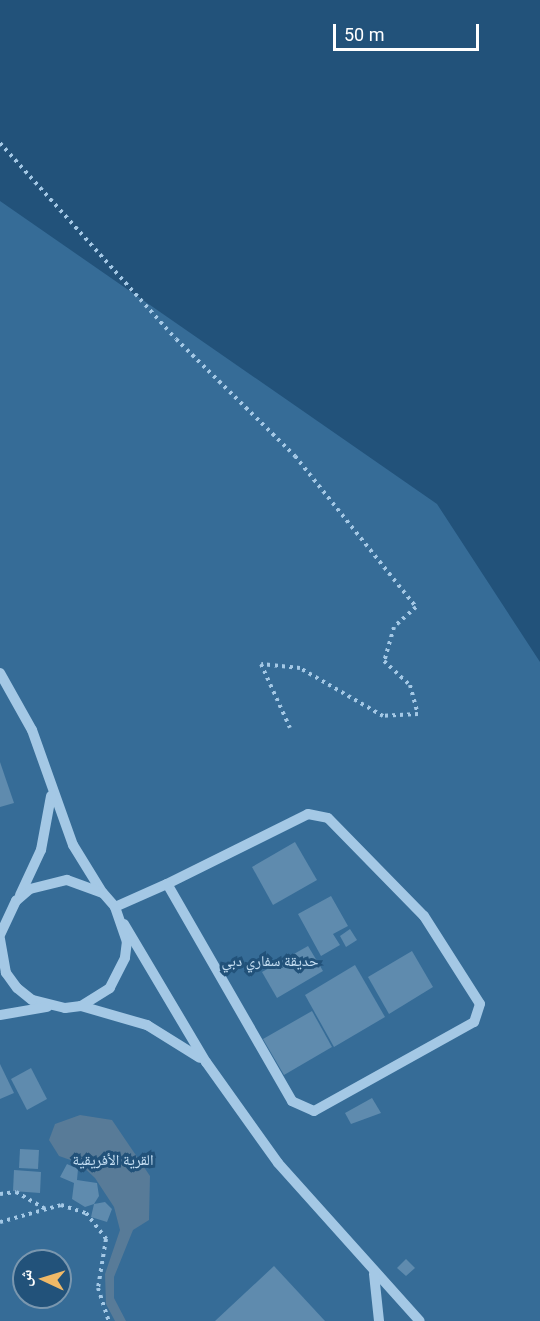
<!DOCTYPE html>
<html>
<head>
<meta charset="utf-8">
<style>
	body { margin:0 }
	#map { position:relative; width:540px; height:1321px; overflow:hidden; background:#22527a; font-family:Roboto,"Noto Naskh Arabic",sans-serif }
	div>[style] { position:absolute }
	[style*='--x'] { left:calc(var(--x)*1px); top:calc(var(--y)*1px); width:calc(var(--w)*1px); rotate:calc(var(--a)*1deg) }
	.green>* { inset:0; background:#366c97 }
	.water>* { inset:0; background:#587b98 }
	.building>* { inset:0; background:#5f8bae }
	.path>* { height:4px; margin-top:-2px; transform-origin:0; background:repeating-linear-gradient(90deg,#a4c8e5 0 3px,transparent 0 7.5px) }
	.minor>* { height:10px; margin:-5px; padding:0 5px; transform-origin:5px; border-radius:5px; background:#a4c8e5 }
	span { translate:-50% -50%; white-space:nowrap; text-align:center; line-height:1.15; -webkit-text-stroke:6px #22527a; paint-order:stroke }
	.park-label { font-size:15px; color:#c7e0f4 }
	.north { position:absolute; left:12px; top:1249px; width:60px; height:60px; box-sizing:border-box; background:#22527a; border:2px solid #7a97af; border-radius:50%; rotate:274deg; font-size:16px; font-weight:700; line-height:24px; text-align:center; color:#fff }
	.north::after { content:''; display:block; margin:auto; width:21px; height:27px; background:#f0b967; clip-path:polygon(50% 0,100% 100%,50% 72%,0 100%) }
	.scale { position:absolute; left:333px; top:24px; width:146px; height:27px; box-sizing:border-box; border:3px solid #fff; border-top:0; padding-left:8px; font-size:18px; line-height:21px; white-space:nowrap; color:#fff; -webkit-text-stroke:4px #22527a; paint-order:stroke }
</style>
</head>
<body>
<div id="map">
	<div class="green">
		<div style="clip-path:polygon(evenodd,0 201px,437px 504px,540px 662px,540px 1321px,0 1321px,0 201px,24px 1261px,60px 1261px,60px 1297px,24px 1297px,24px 1261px)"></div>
	</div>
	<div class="water">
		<div style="clip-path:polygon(80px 1115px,112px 1120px,150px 1176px,149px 1220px,133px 1230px,114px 1277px,114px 1298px,126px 1321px,115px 1321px,106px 1304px,105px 1274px,120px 1230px,114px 1207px,95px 1178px,79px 1163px,59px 1156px,49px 1140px,55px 1124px)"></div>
	</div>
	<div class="building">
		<div style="clip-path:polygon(0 762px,14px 803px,0 807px)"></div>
		<div style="clip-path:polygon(295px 842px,317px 880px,273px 905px,252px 867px)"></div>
		<div style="clip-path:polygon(331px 896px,348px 926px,333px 934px,340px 945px,321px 956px,298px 914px)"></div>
		<div style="clip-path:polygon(350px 929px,357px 940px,346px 947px,340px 936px)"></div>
		<div style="clip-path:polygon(308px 946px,323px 971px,277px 998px,262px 972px)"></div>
		<div style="clip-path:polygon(412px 951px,433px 987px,389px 1014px,368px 977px)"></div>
		<div style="clip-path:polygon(355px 965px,385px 1017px,334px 1047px,305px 995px)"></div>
		<div style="clip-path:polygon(312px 1011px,332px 1047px,284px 1075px,263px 1039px)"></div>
		<div style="clip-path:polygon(0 1064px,14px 1093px,0 1099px)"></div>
		<div style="clip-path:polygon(31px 1068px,47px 1099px,27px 1110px,11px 1079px)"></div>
		<div style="clip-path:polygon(372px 1098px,381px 1113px,351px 1124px,345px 1113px)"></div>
		<div style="clip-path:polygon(20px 1149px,39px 1150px,38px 1169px,19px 1168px)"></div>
		<div style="clip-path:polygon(67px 1164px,78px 1169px,77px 1180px,97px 1183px,99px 1196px,94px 1204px,105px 1202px,112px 1209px,107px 1222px,91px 1217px,94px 1204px,85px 1207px,72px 1199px,74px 1183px,60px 1177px)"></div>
		<div style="clip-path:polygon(14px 1170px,41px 1172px,40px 1193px,13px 1191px)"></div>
		<div style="clip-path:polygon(406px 1259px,415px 1268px,406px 1276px,397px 1268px)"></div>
		<div style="clip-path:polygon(274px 1266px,325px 1321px,215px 1321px)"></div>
	</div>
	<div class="path">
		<div style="--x:0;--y:143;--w:263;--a:48.1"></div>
		<div style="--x:176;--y:339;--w:167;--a:44.5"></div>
		<div style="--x:295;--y:456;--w:193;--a:51.3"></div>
		<div style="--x:416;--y:607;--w:30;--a:138"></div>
		<div style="--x:394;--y:627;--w:35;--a:106"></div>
		<div style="--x:384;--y:661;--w:35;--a:43"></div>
		<div style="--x:410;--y:685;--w:30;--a:75"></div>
		<div style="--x:418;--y:714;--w:35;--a:177"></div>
		<div style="--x:383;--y:716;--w:96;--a:-150"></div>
		<div style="--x:300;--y:668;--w:39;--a:-174"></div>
		<div style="--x:261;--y:664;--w:70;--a:65.6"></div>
		<div style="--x:0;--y:1194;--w:16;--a:-7"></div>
		<div style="--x:16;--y:1192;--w:34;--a:30"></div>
		<div style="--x:0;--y:1222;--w:63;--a:-15.6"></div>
		<div style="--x:61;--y:1205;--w:26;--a:18"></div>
		<div style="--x:86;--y:1213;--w:33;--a:52"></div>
		<div style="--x:106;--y:1239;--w:50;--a:99.3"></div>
		<div style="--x:98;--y:1288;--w:35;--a:72"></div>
	</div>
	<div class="minor">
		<div style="--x:0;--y:673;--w:65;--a:60.7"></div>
		<div style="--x:32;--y:730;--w:122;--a:70.4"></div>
		<div style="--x:73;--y:845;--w:55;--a:58.3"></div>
		<div style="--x:308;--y:814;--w:20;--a:11"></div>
		<div style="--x:328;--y:818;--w:137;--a:45.6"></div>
		<div style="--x:424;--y:916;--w:104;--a:57.5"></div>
		<div style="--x:480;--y:1004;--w:19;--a:108"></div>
		<div style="--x:474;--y:1022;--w:183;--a:150.9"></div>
		<div style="--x:314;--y:1111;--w:24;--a:-156"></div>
		<div style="--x:292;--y:1101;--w:250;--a:-119.9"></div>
		<div style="--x:167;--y:884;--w:157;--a:-26.4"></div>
		<div style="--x:20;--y:895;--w:50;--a:-65"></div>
		<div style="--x:41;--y:850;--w:55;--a:-79.5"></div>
		<div style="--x:115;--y:907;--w:57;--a:-23.9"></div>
		<div style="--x:124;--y:924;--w:161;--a:59.3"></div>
		<div style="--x:206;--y:1062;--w:124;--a:54.5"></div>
		<div style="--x:278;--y:1163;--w:212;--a:48.1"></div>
		<div style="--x:0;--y:935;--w:38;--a:-65"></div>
		<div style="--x:16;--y:901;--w:18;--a:-41"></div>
		<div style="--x:30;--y:889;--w:38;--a:-14"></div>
		<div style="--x:67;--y:880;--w:38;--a:20"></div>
		<div style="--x:103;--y:893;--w:18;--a:49"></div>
		<div style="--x:115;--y:907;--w:36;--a:71"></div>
		<div style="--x:127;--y:941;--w:17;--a:97"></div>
		<div style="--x:125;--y:958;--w:34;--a:117"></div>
		<div style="--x:110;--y:988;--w:34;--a:148"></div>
		<div style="--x:81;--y:1006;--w:16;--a:173"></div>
		<div style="--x:65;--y:1008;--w:34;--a:-166"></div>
		<div style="--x:32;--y:1000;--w:19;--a:-141"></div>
		<div style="--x:17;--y:988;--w:19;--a:-126"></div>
		<div style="--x:6;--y:973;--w:35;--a:-100"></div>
		<div style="--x:81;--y:1006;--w:69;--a:16.1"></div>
		<div style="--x:147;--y:1025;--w:62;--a:31.9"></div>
		<div style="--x:0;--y:1015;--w:48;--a:-9.7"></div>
		<div style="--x:374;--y:1274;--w:47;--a:83.9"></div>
	</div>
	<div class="park-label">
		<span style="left:270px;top:962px">حديقة سفاري دبي</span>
		<span style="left:113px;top:1161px">القرية الأفريقية</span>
	</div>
	<div class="north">ش</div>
	<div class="scale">50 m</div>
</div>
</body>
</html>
